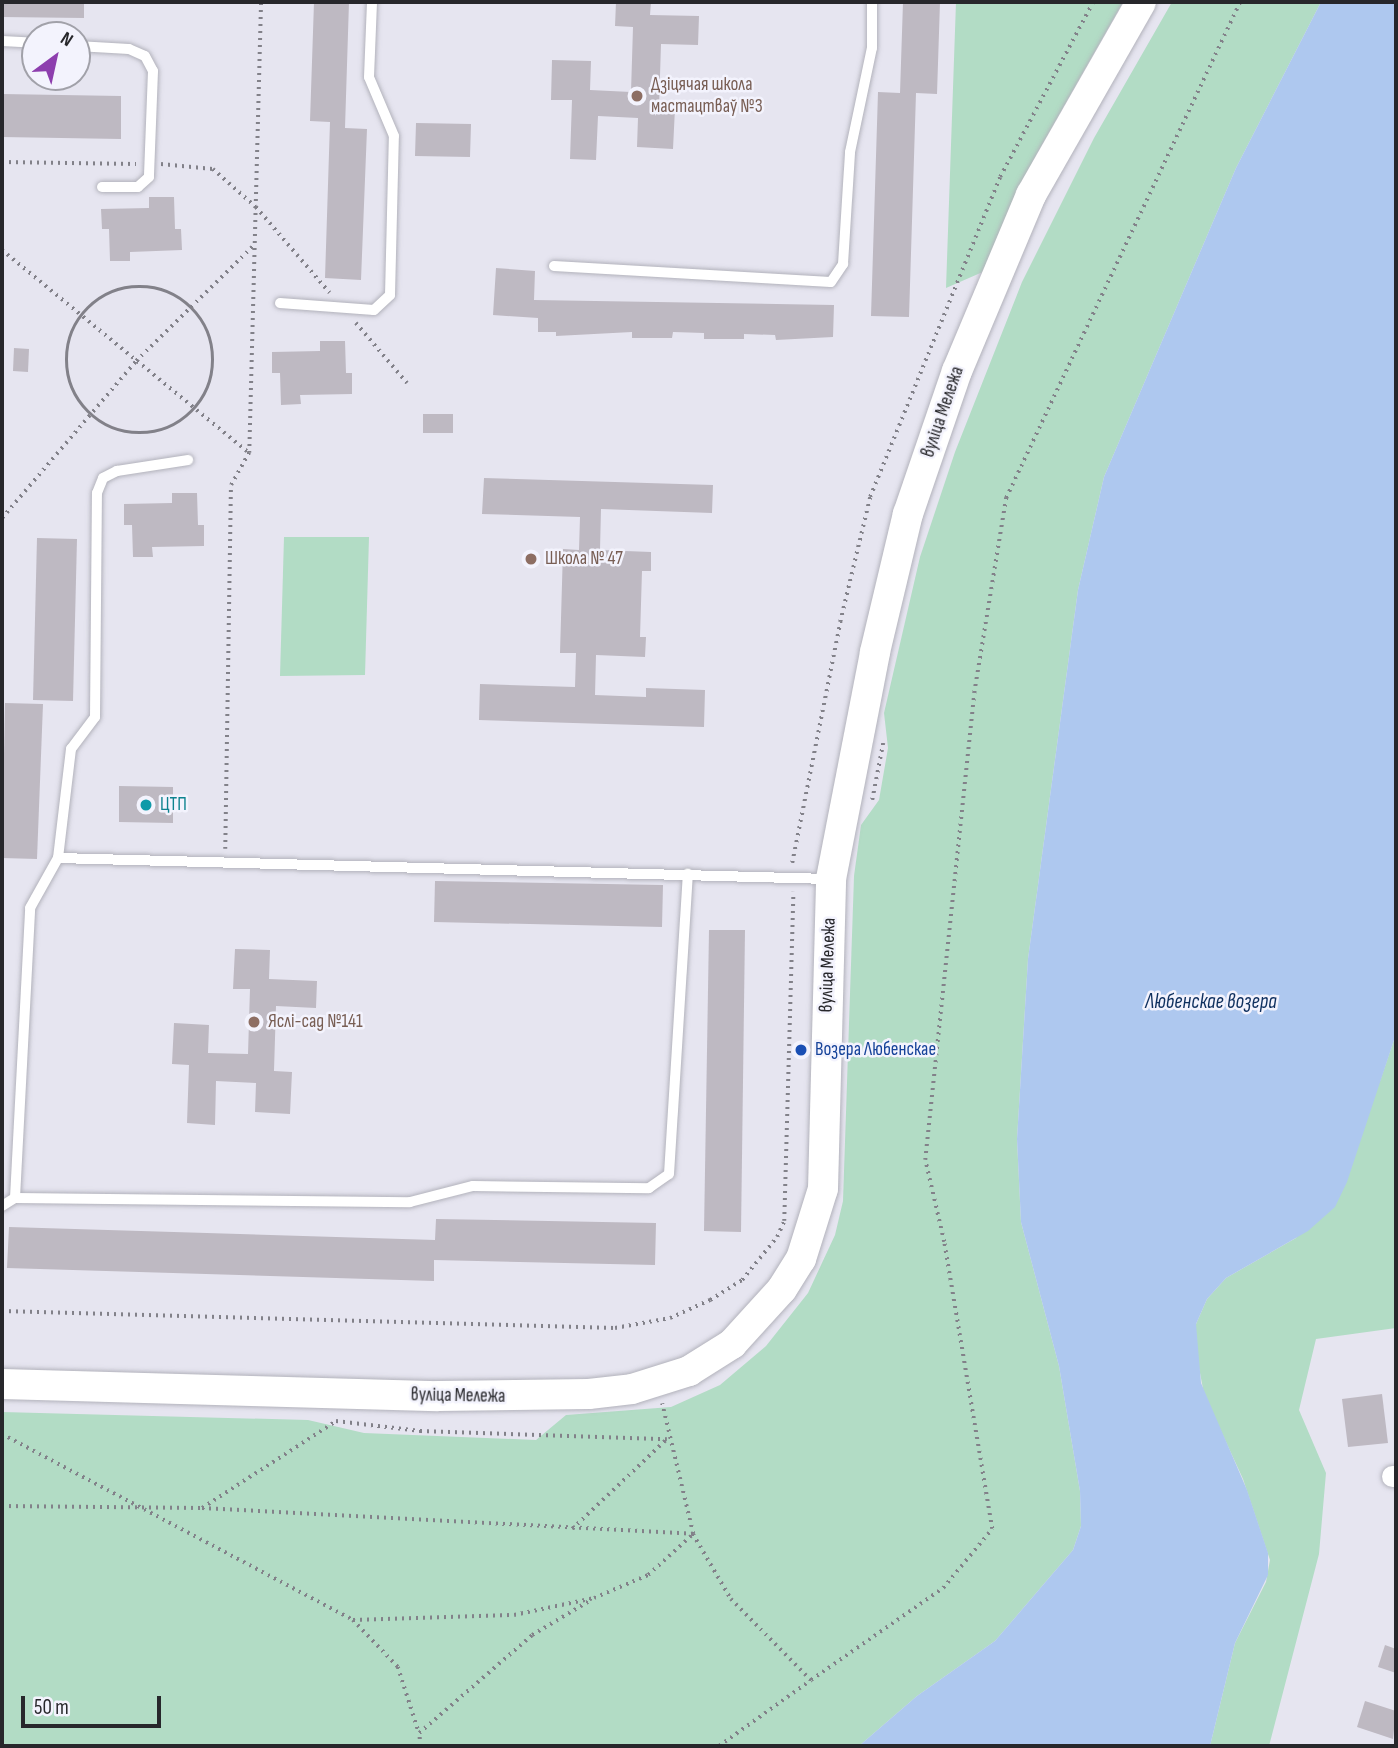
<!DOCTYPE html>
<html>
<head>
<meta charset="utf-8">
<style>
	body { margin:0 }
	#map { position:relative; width:1398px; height:1748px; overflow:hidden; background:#e6e5f0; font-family:"Sofia Sans Condensed",sans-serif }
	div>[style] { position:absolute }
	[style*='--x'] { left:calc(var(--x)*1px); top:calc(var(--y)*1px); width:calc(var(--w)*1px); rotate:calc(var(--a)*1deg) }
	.green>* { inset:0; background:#b2dcc5 }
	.water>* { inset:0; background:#aec8ef }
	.building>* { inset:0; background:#beb9c2 }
	.path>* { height:3.5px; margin-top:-1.75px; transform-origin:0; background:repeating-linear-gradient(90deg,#828189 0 2px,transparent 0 7px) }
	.path>.ring { margin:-1.75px; padding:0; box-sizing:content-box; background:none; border:3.5px solid #828189; border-radius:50% }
	.roads { filter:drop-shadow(0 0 2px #b2b2bb) drop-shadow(0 0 2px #b2b2bb) }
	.service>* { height:10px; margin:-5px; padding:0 5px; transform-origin:5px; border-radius:5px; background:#fff }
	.minor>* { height:21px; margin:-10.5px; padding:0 10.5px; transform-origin:10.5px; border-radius:10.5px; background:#fff }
	.secondary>* { height:30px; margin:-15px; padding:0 15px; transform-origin:15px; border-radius:15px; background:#fff }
	.dots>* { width:19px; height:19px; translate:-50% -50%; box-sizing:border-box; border:4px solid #f3f3fd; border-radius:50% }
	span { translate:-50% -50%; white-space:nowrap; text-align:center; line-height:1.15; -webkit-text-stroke:5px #f3f3fd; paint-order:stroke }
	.education-label { font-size:19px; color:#785e54 }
	.left { translate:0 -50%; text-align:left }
	.street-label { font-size:19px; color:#27272b }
	.culture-label { font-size:19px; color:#0d838f }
	.transit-label { font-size:19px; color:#164399 }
	.water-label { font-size:21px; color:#0f305f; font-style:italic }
	.frame { position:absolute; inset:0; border:4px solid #27272b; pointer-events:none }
	.north { position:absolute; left:21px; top:21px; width:70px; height:70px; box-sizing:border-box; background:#f3f3fd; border:2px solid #a1a1a9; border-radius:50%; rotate:33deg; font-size:19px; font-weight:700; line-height:28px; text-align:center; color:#27272b }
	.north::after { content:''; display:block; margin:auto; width:24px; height:32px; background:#8d3eae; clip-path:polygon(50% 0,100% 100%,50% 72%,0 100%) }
	.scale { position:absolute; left:21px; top:1696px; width:140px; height:32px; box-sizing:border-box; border:4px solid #27272b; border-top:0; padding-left:9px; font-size:21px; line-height:24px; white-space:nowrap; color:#27272b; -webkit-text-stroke:5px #f3f3fd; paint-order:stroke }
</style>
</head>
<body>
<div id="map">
	<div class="green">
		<div style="clip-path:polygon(956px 2px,1123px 2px,1035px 157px,985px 271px,946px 288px)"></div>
		<div style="clip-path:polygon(1172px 2px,1321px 2px,1236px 168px,1104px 477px,1078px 590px,1028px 959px,1017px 1139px,1021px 1222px,1059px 1366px,1080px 1491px,1081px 1526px,1073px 1550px,995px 1641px,917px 1696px,859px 1746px,2px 1746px,2px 1412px,308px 1420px,364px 1433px,536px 1440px,566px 1415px,671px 1407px,720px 1385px,766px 1346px,808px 1293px,835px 1235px,843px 1201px,854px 876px,861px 825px,879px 800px,888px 748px,884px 713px,920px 557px,955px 452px,1022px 282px,1094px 138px)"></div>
		<div style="clip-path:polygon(284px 537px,369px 537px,365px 675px,280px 676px)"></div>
		<div style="clip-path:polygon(1396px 1034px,1396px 1328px,1316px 1339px,1299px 1410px,1326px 1473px,1319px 1554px,1269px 1746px,1210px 1746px,1235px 1643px,1266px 1582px,1270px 1560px,1243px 1479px,1204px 1394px,1196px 1352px,1196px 1324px,1207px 1299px,1226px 1278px,1296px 1238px,1380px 1081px)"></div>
	</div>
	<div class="water">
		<div style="clip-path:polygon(1321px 2px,1396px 2px,1396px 1034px,1347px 1182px,1335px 1207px,1308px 1231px,1226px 1278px,1207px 1299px,1196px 1324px,1201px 1383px,1247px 1490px,1268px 1553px,1268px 1575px,1235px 1643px,1210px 1746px,859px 1746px,917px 1696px,995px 1641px,1073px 1550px,1081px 1526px,1080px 1491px,1059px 1366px,1021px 1222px,1017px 1139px,1028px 959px,1078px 590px,1104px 477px,1236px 168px)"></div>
	</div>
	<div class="building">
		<div style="clip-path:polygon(2px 2px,84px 2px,84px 18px,2px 17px)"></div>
		<div style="clip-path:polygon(314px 2px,349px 2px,345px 128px,367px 129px,361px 280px,325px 278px,330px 122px,310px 121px)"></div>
		<div style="clip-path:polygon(616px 2px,651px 2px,650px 15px,699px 16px,698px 45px,661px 44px,659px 108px,675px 108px,673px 149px,637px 147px,638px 118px,598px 116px,596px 160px,570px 159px,572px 100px,551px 100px,552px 60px,591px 61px,590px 90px,631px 92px,633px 27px,615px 26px)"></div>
		<div style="clip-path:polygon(903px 2px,940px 2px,937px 94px,916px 93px,909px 317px,871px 316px,878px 92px,900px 93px)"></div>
		<div style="clip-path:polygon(2px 94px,121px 96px,121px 139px,2px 137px)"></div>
		<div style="clip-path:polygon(416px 123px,471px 124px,470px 157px,415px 156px)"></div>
		<div style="clip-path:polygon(149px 197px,174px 197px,175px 229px,181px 229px,182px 250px,130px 252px,130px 261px,110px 261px,109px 229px,102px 229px,101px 209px,149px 208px)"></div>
		<div style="clip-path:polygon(496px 268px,535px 271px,534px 300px,834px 305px,833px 337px,776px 340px,775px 335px,744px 334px,744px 339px,704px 339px,704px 333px,673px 332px,672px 338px,632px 338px,632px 332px,556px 336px,556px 332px,538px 332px,538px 318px,493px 315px)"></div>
		<div style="clip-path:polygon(320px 341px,345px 341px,346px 373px,352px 373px,352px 394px,300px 395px,301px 404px,281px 405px,280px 373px,272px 373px,272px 352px,320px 351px)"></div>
		<div style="clip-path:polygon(14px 348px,29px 349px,28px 372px,13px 371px)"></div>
		<div style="clip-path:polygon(423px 414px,453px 414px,453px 433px,423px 433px)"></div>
		<div style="clip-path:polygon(484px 478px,713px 485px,712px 513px,601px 509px,600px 550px,651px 552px,651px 571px,642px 571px,640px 637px,646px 637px,645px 657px,596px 655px,595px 695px,646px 697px,646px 688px,705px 690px,704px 727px,479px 720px,480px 684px,575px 687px,576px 653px,560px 653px,563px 549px,579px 550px,580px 517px,482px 514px)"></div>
		<div style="clip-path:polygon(172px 493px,197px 493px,198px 525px,204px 525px,204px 546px,152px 547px,153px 557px,133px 557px,132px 525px,124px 525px,124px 504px,172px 503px)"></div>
		<div style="clip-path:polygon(37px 538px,77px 539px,73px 701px,33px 700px)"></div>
		<div style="clip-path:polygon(5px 703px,43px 704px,37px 859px,2px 858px)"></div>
		<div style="clip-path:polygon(119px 786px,173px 787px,173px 823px,119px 822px)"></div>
		<div style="clip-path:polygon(435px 881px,663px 885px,662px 927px,434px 922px)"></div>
		<div style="clip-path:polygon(709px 930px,745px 930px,741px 1232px,704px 1231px)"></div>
		<div style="clip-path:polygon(235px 949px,270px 950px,269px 979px,317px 981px,316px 1008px,276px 1006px,274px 1071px,292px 1072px,290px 1114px,255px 1112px,256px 1083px,216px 1081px,215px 1125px,187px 1123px,189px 1065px,172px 1064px,174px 1023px,209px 1025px,208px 1053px,248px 1054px,250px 989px,233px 989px)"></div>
		<div style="clip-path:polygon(436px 1219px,656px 1223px,655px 1265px,434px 1260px,434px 1281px,7px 1268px,9px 1227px,435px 1240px)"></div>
		<div style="clip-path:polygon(1382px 1394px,1388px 1443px,1348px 1447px,1342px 1399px)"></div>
		<div style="clip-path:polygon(1385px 1645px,1396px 1649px,1396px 1673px,1378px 1667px)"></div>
		<div style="clip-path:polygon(1365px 1701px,1396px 1711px,1393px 1739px,1357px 1727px)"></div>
	</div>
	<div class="path">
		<div style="--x:2;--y:162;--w:134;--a:0.9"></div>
		<div style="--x:161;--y:164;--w:52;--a:5.5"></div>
		<div style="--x:213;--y:169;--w:57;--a:41.5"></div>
		<div style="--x:256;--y:207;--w:113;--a:49.3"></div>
		<div style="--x:2;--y:250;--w:320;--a:39.4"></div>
		<div class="ring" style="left:67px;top:287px;width:142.5px;height:142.5px"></div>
		<div style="--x:356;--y:323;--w:79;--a:49.6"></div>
		<div style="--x:2;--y:518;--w:206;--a:-49.5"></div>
		<div style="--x:136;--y:361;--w:164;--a:-44.5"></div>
		<div style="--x:872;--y:800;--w:58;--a:-79.1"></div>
		<div style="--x:225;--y:849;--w:364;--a:-89.1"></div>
		<div style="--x:231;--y:485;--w:37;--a:-61"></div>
		<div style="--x:249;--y:453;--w:451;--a:-88.5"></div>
		<div style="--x:792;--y:863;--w:246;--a:-78.7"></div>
		<div style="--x:840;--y:622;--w:129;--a:-76.5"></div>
		<div style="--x:870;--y:497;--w:345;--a:-67.9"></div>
		<div style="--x:1000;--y:177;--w:198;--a:-62"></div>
		<div style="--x:2;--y:1311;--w:613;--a:1.59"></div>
		<div style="--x:615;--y:1328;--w:56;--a:-10.3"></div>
		<div style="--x:670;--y:1318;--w:44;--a:-24.2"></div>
		<div style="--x:710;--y:1300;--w:38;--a:-32"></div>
		<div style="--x:742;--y:1280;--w:55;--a:-50.9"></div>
		<div style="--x:777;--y:1237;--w:17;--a:-66"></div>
		<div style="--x:784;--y:1221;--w:329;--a:-88.4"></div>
		<div style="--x:2;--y:1434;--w:397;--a:27.9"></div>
		<div style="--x:353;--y:1620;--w:161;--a:-1.8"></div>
		<div style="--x:514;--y:1615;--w:82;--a:-12"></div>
		<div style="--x:594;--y:1598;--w:59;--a:-23.1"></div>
		<div style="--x:648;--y:1575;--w:61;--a:-42.3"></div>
		<div style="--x:693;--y:1534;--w:134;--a:-103.4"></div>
		<div style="--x:2;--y:1506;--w:200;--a:0.6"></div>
		<div style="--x:202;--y:1508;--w:492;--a:3"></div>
		<div style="--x:693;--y:1534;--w:75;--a:59.7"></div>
		<div style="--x:731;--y:1599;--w:114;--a:45.4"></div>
		<div style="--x:811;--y:1680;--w:161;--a:-34.9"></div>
		<div style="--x:943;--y:1588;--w:77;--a:-50.3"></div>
		<div style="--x:992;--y:1529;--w:291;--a:-99.5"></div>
		<div style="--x:944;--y:1242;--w:84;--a:-103"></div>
		<div style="--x:925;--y:1160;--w:470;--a:-84"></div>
		<div style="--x:974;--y:693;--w:198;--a:-80.7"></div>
		<div style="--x:1006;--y:498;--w:548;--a:-64.74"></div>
		<div style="--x:202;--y:1508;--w:160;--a:-33"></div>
		<div style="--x:336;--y:1421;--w:85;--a:6.8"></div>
		<div style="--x:420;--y:1431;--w:247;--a:1.9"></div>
		<div style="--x:572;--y:1529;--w:131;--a:-43.5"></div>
		<div style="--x:353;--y:1620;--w:65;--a:46.2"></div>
		<div style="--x:398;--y:1667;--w:69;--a:72.3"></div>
		<div style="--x:420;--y:1746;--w:13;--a:-94"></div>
		<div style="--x:419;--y:1733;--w:150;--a:-40.9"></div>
		<div style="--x:532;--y:1635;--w:66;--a:-30.8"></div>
		<div style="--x:719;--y:1746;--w:113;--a:-35.7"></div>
	</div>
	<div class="roads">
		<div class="service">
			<div style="--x:2;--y:41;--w:33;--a:3"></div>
			<div style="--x:77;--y:46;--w:52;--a:3.3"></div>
			<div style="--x:129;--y:49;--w:17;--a:24"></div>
			<div style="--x:145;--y:56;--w:17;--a:62"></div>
			<div style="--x:153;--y:71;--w:106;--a:92.2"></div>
			<div style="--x:149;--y:177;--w:15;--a:138"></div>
			<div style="--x:138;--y:187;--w:36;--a:180"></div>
			<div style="--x:554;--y:266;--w:277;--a:3.3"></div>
			<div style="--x:831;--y:282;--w:22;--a:-56"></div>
			<div style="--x:843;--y:264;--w:112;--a:-86.4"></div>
			<div style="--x:850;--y:152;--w:106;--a:-78.1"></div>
			<div style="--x:872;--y:48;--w:46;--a:-90"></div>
			<div style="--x:280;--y:303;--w:94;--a:4.3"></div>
			<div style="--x:374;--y:310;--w:22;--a:-43"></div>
			<div style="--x:390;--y:295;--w:159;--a:-88.6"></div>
			<div style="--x:394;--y:136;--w:64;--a:-113"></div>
			<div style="--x:369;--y:77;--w:75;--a:-87.7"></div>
			<div style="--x:58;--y:858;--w:770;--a:1.56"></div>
			<div style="--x:15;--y:1198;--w:395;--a:0.6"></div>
			<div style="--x:410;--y:1202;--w:65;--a:-14.3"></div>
			<div style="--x:473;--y:1186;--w:176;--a:0.7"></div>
			<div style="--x:649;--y:1188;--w:24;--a:-35"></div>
			<div style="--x:669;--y:1174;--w:301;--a:-86.4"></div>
			<div style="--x:2;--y:1206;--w:15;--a:-32"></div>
			<div style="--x:15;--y:1198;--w:290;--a:-87"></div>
			<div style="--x:30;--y:908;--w:57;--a:-60.8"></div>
			<div style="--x:58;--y:858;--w:110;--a:-83.2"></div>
			<div style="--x:71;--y:749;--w:40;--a:-53"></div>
			<div style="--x:95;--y:717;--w:224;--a:-89.5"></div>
			<div style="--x:97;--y:493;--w:16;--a:-68"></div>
			<div style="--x:103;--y:478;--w:16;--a:-27"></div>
			<div style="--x:117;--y:471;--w:72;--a:-8.8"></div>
		</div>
		<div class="minor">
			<div style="--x:1392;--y:1476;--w:4;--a:0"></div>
		</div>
		<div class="secondary">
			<div style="--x:2;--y:1384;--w:436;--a:1.6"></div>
			<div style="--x:438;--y:1396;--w:151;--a:-0.8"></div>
			<div style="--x:589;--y:1394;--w:43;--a:-6.6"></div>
			<div style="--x:632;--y:1389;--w:60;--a:-17.5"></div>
			<div style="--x:689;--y:1371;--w:51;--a:-32.1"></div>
			<div style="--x:732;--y:1344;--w:74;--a:-47.7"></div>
			<div style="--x:782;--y:1289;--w:36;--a:-58"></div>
			<div style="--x:801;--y:1259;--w:73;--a:-72.6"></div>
			<div style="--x:823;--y:1189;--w:310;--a:-88.5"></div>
			<div style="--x:831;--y:879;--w:231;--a:-79"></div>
			<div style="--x:875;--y:652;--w:142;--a:-76.6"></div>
			<div style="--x:908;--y:514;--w:151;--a:-71.1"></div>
			<div style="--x:957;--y:371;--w:191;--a:-67.2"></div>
			<div style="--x:1031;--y:195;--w:222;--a:-60.3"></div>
		</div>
	</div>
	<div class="dots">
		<div style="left:637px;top:96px;background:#8d6e63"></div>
		<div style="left:531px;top:559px;background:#8d6e63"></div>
		<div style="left:146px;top:805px;background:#0f9aa8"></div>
		<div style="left:254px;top:1022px;background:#8d6e63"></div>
		<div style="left:801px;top:1050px;background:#1a4fb4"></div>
	</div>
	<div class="education-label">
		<span class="left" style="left:651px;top:96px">Дзіцячая школа<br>мастацтваў №3</span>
		<span class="left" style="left:545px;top:559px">Школа № 47</span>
		<span class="left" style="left:268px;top:1022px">Яслі-сад №141</span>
	</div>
	<div class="street-label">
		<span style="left:943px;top:412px;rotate:-71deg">вуліца Мележа</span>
		<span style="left:828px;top:965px;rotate:-88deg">вуліца Мележа</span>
		<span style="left:458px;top:1396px;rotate:1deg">вуліца Мележа</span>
	</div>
	<div class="culture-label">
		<span class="left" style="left:160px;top:805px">ЦТП</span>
	</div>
	<div class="transit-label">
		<span class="left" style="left:815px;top:1050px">Возера Любенскае</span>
	</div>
	<div class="water-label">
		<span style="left:1211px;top:1002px">Любенскае возера</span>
	</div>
	<div class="frame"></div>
	<div class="north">N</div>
	<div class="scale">50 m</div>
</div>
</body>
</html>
